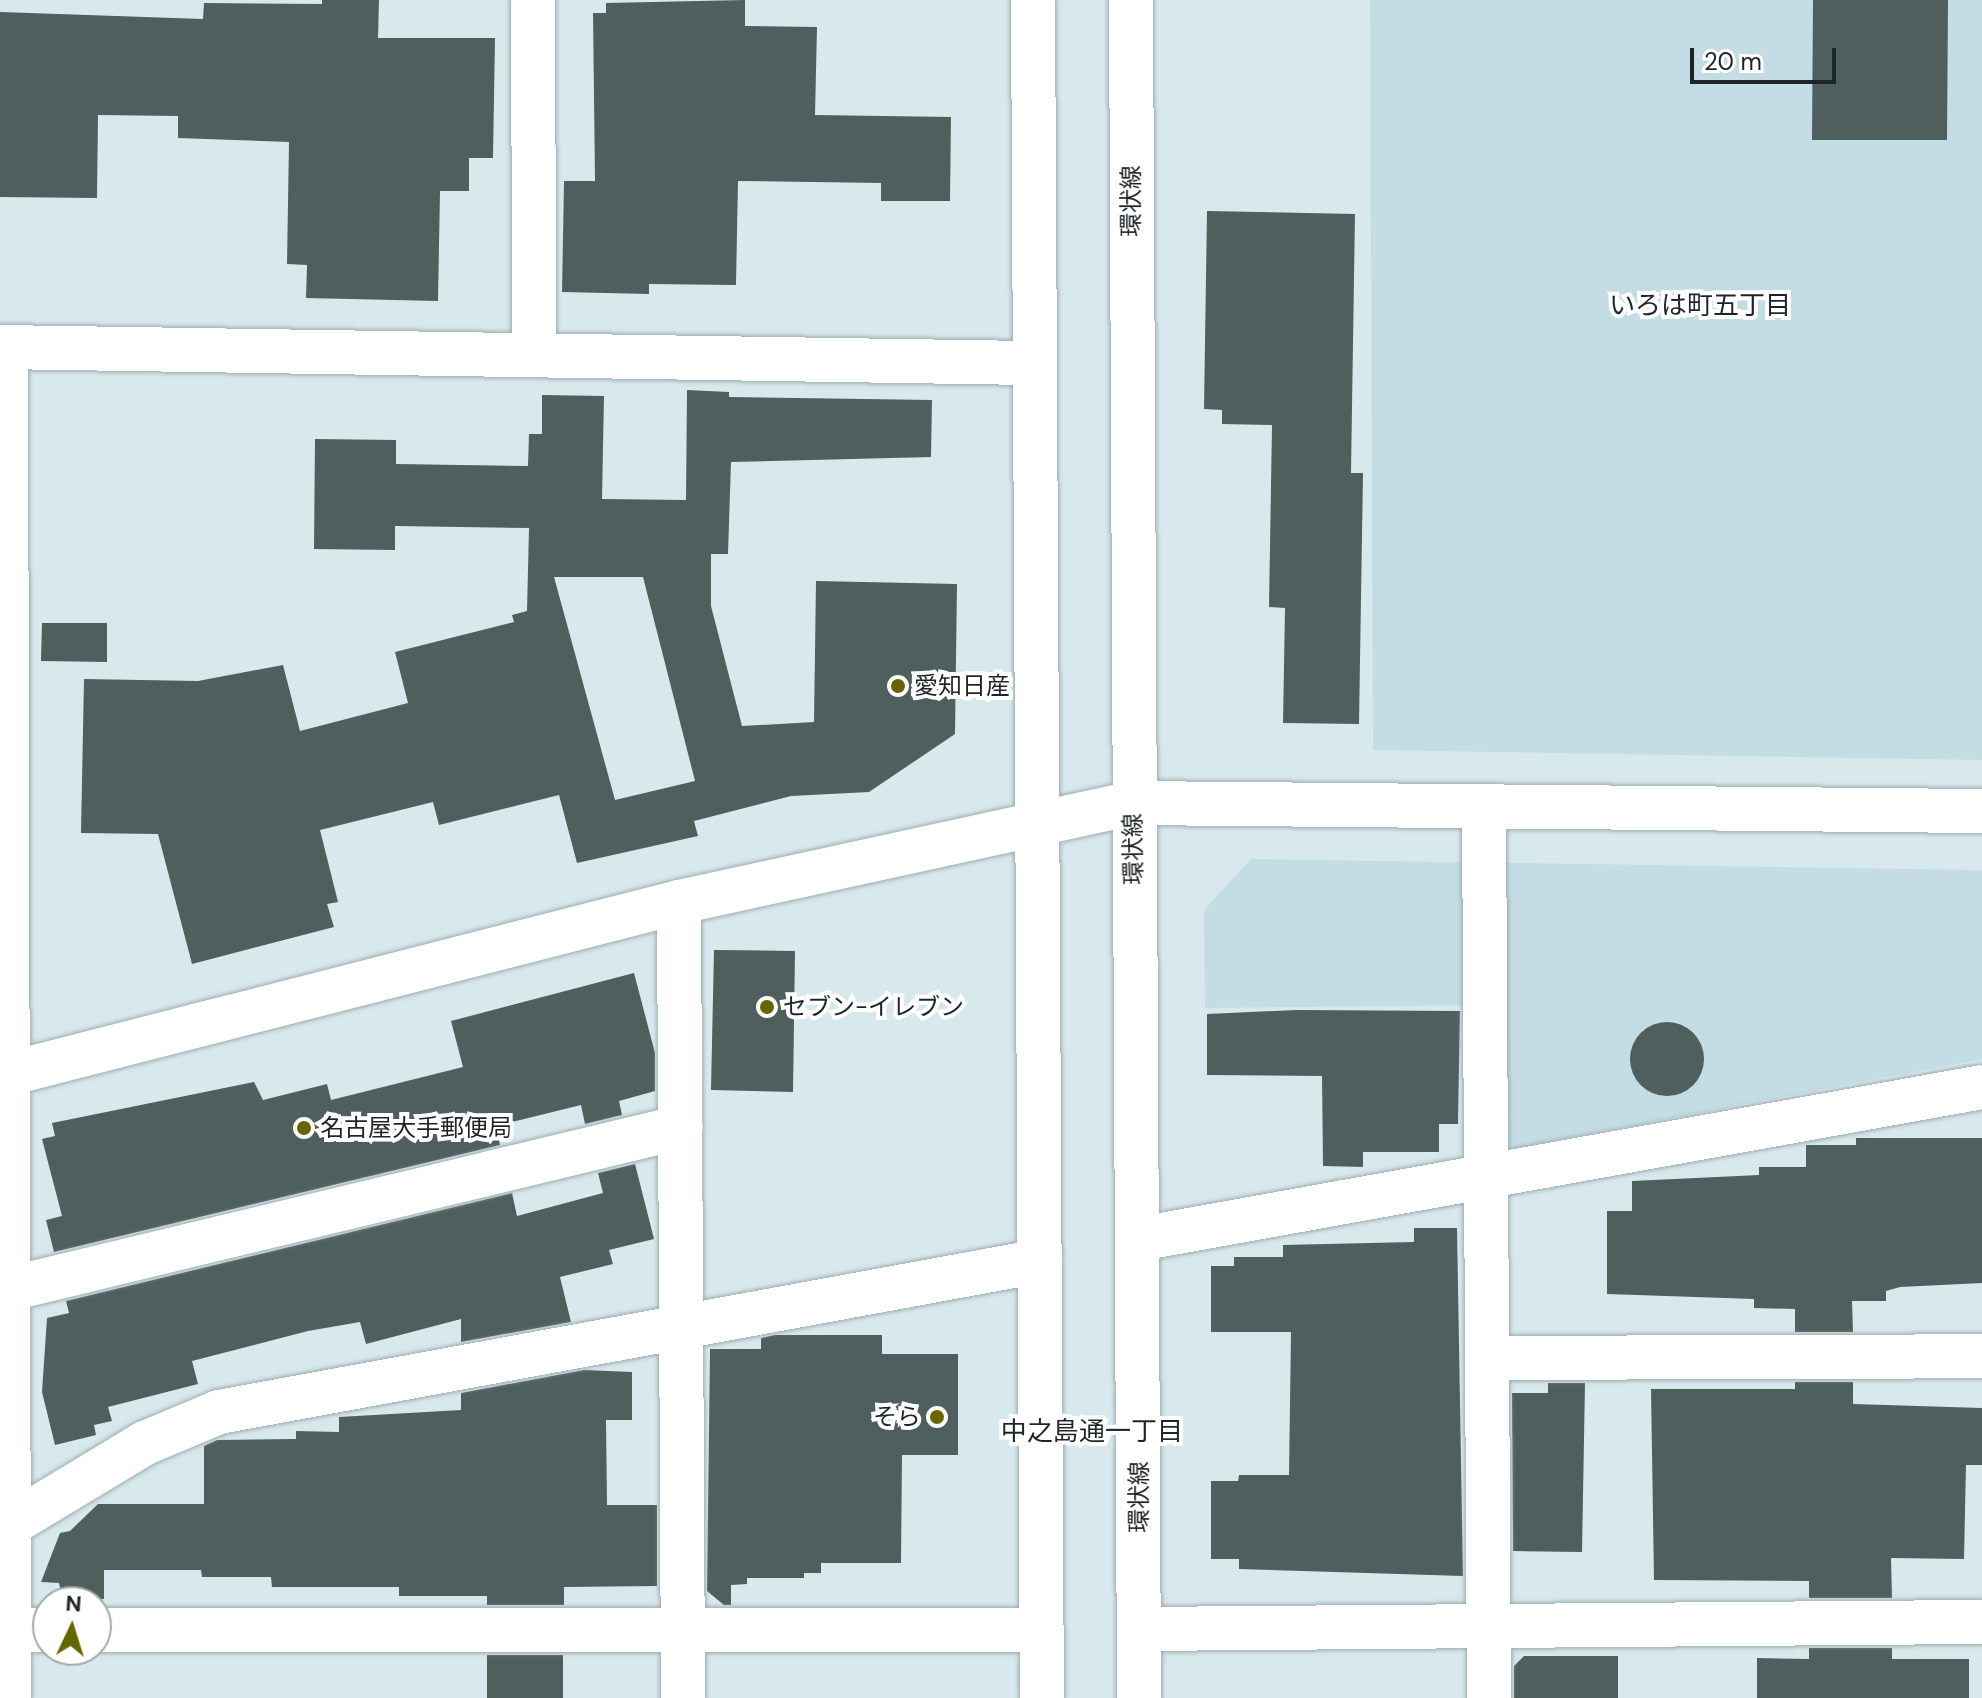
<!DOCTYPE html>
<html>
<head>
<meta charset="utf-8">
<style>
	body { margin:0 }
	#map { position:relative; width:1982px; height:1698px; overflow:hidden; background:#d8e9ee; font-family:"DM Sans","Noto Sans JP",sans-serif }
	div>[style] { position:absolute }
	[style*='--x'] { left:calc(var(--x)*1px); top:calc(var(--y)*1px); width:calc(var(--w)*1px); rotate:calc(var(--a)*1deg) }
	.built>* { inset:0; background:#c4dde4 }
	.building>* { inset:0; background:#4f5f5e }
	.round { border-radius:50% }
	.roads { filter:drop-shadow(0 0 2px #9dadb1) drop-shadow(0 0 2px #9dadb1) }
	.street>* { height:44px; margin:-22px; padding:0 22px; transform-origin:22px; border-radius:22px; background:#fff }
	.secondary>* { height:44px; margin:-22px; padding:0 22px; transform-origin:22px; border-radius:22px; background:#fff }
	.primary>* { height:44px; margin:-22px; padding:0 22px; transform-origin:22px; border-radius:22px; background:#fff }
	.dots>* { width:22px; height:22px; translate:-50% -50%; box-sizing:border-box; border:4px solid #fff; border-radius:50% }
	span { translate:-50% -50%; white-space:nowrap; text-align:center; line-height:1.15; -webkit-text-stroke:8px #fff; paint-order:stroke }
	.street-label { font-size:24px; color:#1f2527 }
	.poi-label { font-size:24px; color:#1f2527 }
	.left { translate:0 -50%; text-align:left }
	.right { translate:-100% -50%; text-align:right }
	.neighbourhood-label { font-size:26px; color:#1f2527 }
	.north { position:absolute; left:32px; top:1586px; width:80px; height:80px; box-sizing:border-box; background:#fff; border:2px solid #a5a8a9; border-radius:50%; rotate:4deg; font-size:22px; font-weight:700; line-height:32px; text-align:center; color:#1f2527 }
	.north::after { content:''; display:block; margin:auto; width:28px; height:36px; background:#660; clip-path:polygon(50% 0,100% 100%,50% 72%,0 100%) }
	.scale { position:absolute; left:1690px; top:48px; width:146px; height:36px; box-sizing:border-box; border:4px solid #1f2527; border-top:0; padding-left:10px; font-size:24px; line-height:28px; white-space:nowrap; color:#1f2527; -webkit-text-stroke:6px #fff; paint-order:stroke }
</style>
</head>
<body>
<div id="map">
	<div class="built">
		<div style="clip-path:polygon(1370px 0,1982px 0,1982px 760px,1373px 750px)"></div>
		<div style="clip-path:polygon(1251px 859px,1982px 870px,1982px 1059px,1509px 1149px,1507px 1005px,1205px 1008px,1204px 910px)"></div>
	</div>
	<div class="building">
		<div style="clip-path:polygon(322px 0,379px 0,378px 38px,495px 38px,493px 158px,469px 158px,469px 191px,440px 191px,438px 301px,306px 298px,307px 265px,287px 264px,289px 142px,178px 138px,178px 116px,98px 115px,97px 198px,0 197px,0 12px,203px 19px,204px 3px,322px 4px)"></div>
		<div style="clip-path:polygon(745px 0,745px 26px,817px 27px,815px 115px,951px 117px,950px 201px,881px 201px,881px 183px,738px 181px,736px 285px,649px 284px,649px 294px,562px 292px,564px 181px,595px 181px,593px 13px,606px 13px,606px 3px)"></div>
		<div style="clip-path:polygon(1813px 0,1948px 0,1947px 140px,1812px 140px)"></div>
		<div style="clip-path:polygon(1207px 211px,1355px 214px,1351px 473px,1363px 473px,1359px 724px,1283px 723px,1285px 608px,1269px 607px,1272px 425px,1222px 424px,1222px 410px,1204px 409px)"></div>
		<div style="clip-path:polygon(evenodd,687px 390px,729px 392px,729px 397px,932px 400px,931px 457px,731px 462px,728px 554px,711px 554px,711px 606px,742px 726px,814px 722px,816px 581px,957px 584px,955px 734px,869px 792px,791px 796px,694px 821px,698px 836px,577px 863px,559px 795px,439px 825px,433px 802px,320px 830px,338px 902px,327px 904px,334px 927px,192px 964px,158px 834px,81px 833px,84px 679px,198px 681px,283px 665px,300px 731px,408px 703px,395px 652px,514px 622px,512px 615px,527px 611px,529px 528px,395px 526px,395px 550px,314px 549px,315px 439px,396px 440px,396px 464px,528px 466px,529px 434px,542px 434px,542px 395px,604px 396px,602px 499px,686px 500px,687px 390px,554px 577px,643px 577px,695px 781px,615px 800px,554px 577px)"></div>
		<div style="clip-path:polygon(42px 623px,107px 623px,107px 662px,41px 661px)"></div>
		<div style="clip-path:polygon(714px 950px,795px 951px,793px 1092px,711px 1090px)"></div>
		<div style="clip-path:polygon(634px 973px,655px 1053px,655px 1091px,619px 1101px,622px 1115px,585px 1124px,581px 1105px,496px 1126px,500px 1145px,54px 1252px,46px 1220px,62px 1216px,42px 1139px,55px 1136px,52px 1123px,254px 1082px,263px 1100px,327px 1084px,331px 1100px,463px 1067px,451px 1021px)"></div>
		<div style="clip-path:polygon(1296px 1010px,1460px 1011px,1458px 1124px,1439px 1124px,1439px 1152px,1363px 1152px,1363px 1167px,1323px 1166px,1322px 1076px,1207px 1075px,1207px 1014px)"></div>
		<div class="round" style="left:1630px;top:1022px;width:74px;height:74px"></div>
		<div style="clip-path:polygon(1856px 1138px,1982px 1138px,1982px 1283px,1900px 1287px,1886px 1291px,1886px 1301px,1852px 1301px,1853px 1332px,1795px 1332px,1795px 1309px,1754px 1308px,1754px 1299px,1607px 1294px,1607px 1211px,1632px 1211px,1632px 1181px,1759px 1175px,1759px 1167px,1806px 1167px,1806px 1145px,1856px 1145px)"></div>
		<div style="clip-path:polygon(635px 1164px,654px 1239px,609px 1250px,613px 1264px,560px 1277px,571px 1322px,461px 1342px,461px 1319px,366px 1344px,360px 1322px,308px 1331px,192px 1361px,198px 1384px,108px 1407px,112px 1421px,94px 1425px,96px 1435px,55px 1445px,42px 1392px,47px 1318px,69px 1313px,66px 1301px,512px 1193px,517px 1216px,603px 1193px,598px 1173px)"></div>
		<div style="clip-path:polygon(1414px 1228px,1457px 1228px,1463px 1576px,1239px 1569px,1239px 1559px,1211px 1559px,1211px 1481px,1238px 1481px,1239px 1475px,1289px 1475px,1291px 1332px,1211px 1332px,1211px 1266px,1234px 1266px,1234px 1257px,1283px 1257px,1283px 1245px,1414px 1242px)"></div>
		<div style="clip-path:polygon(775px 1335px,882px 1335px,882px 1354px,958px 1354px,958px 1455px,902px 1455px,901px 1563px,821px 1563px,821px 1573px,804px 1573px,804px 1578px,747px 1578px,747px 1584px,731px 1585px,731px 1605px,724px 1605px,707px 1591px,710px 1349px,761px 1349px,761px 1338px)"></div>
		<div style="clip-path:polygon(584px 1370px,632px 1372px,632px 1420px,606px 1420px,607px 1505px,657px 1505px,657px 1586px,564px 1587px,564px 1605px,487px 1605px,487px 1596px,399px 1596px,399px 1587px,272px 1587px,271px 1577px,202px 1577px,201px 1570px,104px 1570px,104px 1599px,63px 1600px,59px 1583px,41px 1582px,60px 1533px,70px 1531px,98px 1504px,204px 1504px,204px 1446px,217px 1440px,296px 1439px,296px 1431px,339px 1432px,339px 1417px,461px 1410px,461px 1393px)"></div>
		<div style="clip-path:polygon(1795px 1382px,1853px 1382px,1853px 1404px,1982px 1408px,1982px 1465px,1966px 1465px,1964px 1559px,1891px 1558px,1892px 1598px,1809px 1598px,1809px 1581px,1654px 1580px,1651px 1389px,1795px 1389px)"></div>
		<div style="clip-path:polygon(1548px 1383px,1585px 1383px,1582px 1552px,1513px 1551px,1512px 1393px,1548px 1393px)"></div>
		<div style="clip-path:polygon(1809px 1648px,1892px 1648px,1892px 1659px,1969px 1659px,1969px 1698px,1757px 1698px,1757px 1658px,1809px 1659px)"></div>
		<div style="clip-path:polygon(487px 1655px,563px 1655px,563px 1698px,487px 1698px)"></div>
		<div style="clip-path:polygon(1524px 1656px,1618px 1656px,1618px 1698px,1514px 1698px,1514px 1666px)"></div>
	</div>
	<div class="roads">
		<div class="street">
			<div style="--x:533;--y:0;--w:355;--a:89.8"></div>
			<div style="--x:0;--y:347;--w:1032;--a:0.89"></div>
			<div style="--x:6;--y:347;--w:1351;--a:89.87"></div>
			<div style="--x:1484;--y:807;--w:891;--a:89.68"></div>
			<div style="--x:679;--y:902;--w:796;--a:89.71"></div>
			<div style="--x:1139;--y:1239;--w:857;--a:-10.22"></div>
			<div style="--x:9;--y:1289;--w:691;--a:-13.55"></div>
			<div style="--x:1488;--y:1358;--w:494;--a:-0.2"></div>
			<div style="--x:9;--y:1525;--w:159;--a:-31.1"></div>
			<div style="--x:145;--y:1443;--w:80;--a:-22.7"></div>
			<div style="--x:219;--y:1412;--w:835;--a:-10.42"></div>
			<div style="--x:1139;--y:1629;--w:843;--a:-0.48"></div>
			<div style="--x:0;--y:1630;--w:48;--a:0"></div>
			<div style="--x:96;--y:1630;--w:945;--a:0"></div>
		</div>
		<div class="secondary">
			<div style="--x:0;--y:1076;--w:701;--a:-14.37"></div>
			<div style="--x:679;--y:902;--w:464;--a:-12.3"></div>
			<div style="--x:1132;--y:803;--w:850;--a:0.54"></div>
		</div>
		<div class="primary">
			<div style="--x:1033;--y:0;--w:1698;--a:89.7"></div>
			<div style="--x:1131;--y:0;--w:1698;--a:89.73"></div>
		</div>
	</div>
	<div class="dots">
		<div style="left:898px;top:686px;background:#660"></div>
		<div style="left:767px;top:1007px;background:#660"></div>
		<div style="left:304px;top:1128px;background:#660"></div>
		<div style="left:937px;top:1417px;background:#660"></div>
	</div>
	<div class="street-label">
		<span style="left:1131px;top:201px;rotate:-90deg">環状線</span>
		<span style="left:1133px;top:849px;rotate:-91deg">環状線</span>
		<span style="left:1139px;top:1497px;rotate:-90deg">環状線</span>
	</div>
	<div class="poi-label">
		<span class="left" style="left:914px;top:686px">愛知日産</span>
		<span class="left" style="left:783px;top:1007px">セブン-イレブン</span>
		<span class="left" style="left:320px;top:1128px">名古屋大手郵便局</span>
		<span class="right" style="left:921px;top:1417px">そら</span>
	</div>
	<div class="neighbourhood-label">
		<span style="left:1700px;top:306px">いろは町五丁目</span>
		<span style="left:1092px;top:1432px">中之島通一丁目</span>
	</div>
	<div class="north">N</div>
	<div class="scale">20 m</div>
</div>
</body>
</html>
